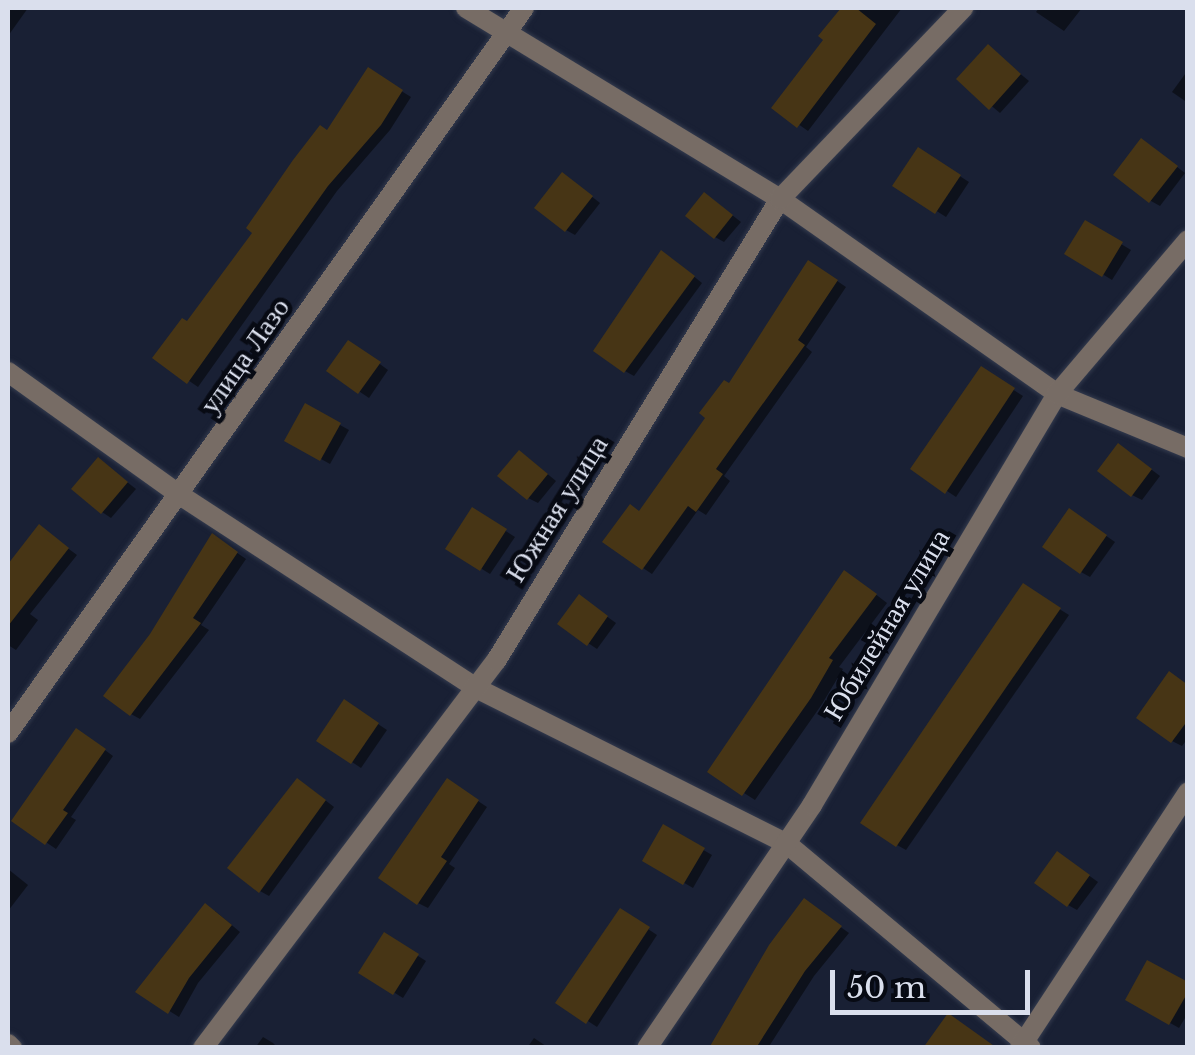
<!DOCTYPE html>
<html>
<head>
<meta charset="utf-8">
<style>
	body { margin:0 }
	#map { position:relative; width:1195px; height:1055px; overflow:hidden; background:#192034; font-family:"Libre Baskerville",serif }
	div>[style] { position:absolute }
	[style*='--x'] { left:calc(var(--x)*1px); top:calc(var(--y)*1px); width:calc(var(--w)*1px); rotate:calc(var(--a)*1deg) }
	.shadow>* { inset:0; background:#0007 }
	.building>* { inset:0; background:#473515 }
	.roads { filter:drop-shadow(0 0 2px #343b4e) drop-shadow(0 0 2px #343b4e) }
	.minor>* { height:20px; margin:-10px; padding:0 10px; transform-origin:10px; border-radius:10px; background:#776c65 }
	span { translate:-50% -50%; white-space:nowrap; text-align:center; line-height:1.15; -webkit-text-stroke:9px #070a13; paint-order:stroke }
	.street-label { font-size:28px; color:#dadfed }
	.frame { position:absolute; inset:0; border:10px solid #dadfed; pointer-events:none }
	.scale { position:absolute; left:830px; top:970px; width:200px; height:45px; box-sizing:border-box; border:5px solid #dadfed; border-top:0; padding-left:12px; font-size:30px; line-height:35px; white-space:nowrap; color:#dadfed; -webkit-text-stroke:8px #070a13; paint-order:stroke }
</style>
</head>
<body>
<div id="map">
	<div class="shadow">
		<div style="clip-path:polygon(8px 8px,28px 8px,8px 36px)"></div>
		<div style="clip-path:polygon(844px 8px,902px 8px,808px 131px,774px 107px,827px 40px,822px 36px)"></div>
		<div style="clip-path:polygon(1039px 8px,1037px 8px,1082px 8px,1064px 31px,1036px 12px)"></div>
		<div style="clip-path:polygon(988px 47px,1029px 81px,1000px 113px,959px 79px)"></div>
		<div style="clip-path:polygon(1188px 70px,1188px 103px,1172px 92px)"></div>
		<div style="clip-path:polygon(369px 71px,411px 97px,390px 130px,337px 191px,198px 387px,156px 358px,188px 324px,329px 133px)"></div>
		<div style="clip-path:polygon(1151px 147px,1185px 173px,1160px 206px,1151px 201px)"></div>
		<div style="clip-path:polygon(919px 150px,969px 182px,946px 217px,896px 185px)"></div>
		<div style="clip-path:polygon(572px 181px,600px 203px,575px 235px,566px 230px)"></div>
		<div style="clip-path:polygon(714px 201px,741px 222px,724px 242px,715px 237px)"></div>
		<div style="clip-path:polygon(1086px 223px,1131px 250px,1112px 280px,1068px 253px)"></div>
		<div style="clip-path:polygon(671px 258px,702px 283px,634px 376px,625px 371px)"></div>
		<div style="clip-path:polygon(818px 268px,846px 287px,806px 347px,812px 352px,724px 476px,730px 481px,706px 515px,698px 510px,652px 574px,643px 568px,641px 514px)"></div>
		<div style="clip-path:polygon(358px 348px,388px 370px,369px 398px,329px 371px)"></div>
		<div style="clip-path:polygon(982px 370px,1023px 396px,956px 497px,914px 469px)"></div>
		<div style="clip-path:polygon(306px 406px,349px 430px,330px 464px,287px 440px)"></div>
		<div style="clip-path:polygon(1128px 452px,1160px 476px,1142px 500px,1132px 495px)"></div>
		<div style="clip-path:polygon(528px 458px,556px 481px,538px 503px,528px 498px)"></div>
		<div style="clip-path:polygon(99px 460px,136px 489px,111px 518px,102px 512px)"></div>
		<div style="clip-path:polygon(473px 510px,515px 537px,490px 574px,448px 548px)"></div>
		<div style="clip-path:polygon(1079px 517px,1115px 542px,1090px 577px,1081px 572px)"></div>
		<div style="clip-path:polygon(39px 527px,77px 555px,30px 614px,38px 620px,16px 650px,8px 645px,8px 572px)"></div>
		<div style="clip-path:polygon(221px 542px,246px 559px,201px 625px,209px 630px,140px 719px,131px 714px)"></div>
		<div style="clip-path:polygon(857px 580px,887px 603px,839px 667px,843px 669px,822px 704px,755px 800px,744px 793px)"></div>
		<div style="clip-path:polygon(1024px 587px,1069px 615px,906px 850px,897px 845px)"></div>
		<div style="clip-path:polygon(588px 603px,616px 623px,597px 649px,588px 643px)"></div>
		<div style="clip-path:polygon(1188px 686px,1188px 738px,1182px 746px,1172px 741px)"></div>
		<div style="clip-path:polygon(354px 708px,387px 730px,361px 768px,352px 762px)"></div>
		<div style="clip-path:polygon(86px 736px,113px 756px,71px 817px,76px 820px,56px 849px,15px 821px)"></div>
		<div style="clip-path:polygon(307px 786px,334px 807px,269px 896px,260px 891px)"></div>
		<div style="clip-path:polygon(457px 787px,487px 807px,449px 864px,455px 868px,428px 908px,418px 903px)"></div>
		<div style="clip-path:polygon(664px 827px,712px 855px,693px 888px,645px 860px)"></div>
		<div style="clip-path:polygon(1066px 859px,1098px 882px,1077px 910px,1068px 905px)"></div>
		<div style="clip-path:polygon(8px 869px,28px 885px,8px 911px)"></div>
		<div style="clip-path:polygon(804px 901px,849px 933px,814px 976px,768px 1048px,712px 1048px,731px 1018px,728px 1016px)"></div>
		<div style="clip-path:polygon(215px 911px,240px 932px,198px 983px,179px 1017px,139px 992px)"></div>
		<div style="clip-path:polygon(621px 911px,657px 935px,597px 1027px,559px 1002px)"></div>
		<div style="clip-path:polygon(385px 935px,426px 961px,403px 998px,361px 972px)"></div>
		<div style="clip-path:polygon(1188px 985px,1188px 1013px,1179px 1028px,1128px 999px)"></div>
		<div style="clip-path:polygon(263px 1037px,273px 1043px,278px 1048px,255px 1048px)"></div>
		<div style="clip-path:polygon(534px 1038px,543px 1044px,548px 1048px,527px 1048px)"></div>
	</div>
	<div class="building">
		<div style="clip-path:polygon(841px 8px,856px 8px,876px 24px,797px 128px,771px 108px,823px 40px,818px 36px)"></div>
		<div style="clip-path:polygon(988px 44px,1021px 74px,989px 110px,956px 79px)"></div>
		<div style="clip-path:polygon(368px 67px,403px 90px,381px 125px,328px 186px,187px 384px,152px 358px,182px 318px,187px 321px,252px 233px,246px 228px,293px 160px,320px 125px,327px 130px)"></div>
		<div style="clip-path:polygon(1141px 138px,1178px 166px,1149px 203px,1113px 175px)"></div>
		<div style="clip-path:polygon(918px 147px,961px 175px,935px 214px,892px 186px)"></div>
		<div style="clip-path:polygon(562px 172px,593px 196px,565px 232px,534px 208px)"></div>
		<div style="clip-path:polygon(704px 192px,733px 215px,714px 239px,685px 216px)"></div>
		<div style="clip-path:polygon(1085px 220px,1123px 242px,1102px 277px,1064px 254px)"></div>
		<div style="clip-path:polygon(661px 250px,695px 276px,624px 373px,593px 351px)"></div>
		<div style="clip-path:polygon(808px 260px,838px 280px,798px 340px,805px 345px,716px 469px,723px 474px,696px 512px,688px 506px,642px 570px,602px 542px,630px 504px,639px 511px,705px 418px,699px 413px,724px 380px,729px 383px)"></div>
		<div style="clip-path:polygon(348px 340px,381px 362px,358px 394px,326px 371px)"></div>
		<div style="clip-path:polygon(981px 366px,1015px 388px,945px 494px,910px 469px)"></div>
		<div style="clip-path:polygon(305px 403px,341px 423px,320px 461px,284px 441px)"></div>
		<div style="clip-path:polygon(1118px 443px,1152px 469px,1131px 497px,1097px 471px)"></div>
		<div style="clip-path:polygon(519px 450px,548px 474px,527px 500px,497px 476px)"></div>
		<div style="clip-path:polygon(98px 457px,128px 482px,101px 514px,71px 489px)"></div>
		<div style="clip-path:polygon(472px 507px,507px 529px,480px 571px,445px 549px)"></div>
		<div style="clip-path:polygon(1069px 508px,1107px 535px,1080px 574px,1042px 547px)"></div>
		<div style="clip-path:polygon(39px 524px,69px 548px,8px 626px,8px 564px)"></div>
		<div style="clip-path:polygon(212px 533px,238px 552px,193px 618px,201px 623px,130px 716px,103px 696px,150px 634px)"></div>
		<div style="clip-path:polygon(844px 570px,877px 594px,829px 658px,833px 660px,811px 698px,742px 796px,707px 772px)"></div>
		<div style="clip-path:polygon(1023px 583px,1061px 608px,896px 847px,860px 823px)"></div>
		<div style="clip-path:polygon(579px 594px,608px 616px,587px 646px,557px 624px)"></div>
		<div style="clip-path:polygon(1169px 671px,1188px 685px,1188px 720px,1171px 743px,1136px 718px)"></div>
		<div style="clip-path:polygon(344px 699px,379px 723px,351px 764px,316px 741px)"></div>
		<div style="clip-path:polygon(76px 728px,106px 749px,63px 810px,68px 813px,45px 845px,11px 821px)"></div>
		<div style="clip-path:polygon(297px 778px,326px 800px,259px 893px,227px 868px)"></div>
		<div style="clip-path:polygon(447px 778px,479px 800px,441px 857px,447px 861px,417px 905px,378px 878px)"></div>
		<div style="clip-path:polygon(663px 824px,705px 848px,683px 885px,642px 861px)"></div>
		<div style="clip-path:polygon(1057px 851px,1090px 875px,1067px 907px,1034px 883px)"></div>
		<div style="clip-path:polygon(804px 898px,842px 926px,805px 971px,756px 1048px,709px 1048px,769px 945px)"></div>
		<div style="clip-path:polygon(205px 903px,232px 925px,189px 978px,168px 1014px,135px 992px)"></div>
		<div style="clip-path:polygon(620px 908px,650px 927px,586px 1024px,555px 1003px)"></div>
		<div style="clip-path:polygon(384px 932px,419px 954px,393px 995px,358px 973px)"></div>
		<div style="clip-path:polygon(1147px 960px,1188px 982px,1188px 992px,1169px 1025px,1125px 1000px)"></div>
		<div style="clip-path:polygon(948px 1013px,997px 1048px,923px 1048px)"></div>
	</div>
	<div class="roads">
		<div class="minor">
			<div style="--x:466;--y:8;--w:368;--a:31.3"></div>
			<div style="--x:780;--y:199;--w:339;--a:35.1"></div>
			<div style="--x:1057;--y:394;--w:142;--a:22.4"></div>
			<div style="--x:8;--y:372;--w:211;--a:35.6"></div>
			<div style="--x:180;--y:495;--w:353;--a:33.1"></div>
			<div style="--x:476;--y:688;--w:347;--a:26.6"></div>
			<div style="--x:786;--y:843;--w:319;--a:39.9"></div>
			<div style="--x:8;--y:733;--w:890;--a:-54.56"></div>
			<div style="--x:8;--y:1044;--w:6;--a:45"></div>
			<div style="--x:203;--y:1048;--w:485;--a:-52.9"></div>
			<div style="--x:496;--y:661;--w:542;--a:-58.42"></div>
			<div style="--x:780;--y:199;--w:265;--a:-46.2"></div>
			<div style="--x:647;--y:1048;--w:294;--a:-55.8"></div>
			<div style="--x:812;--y:805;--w:478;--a:-59.2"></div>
			<div style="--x:1057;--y:394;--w:202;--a:-49.6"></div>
			<div style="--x:1020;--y:1048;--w:306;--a:-56.7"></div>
		</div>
	</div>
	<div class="street-label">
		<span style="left:245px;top:356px;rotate:-55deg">улица Лазо</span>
		<span style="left:557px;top:509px;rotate:-58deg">Южная улица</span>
		<span style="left:887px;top:625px;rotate:-59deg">Юбилейная улица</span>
	</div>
	<div class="frame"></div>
	<div class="scale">50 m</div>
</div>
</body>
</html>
